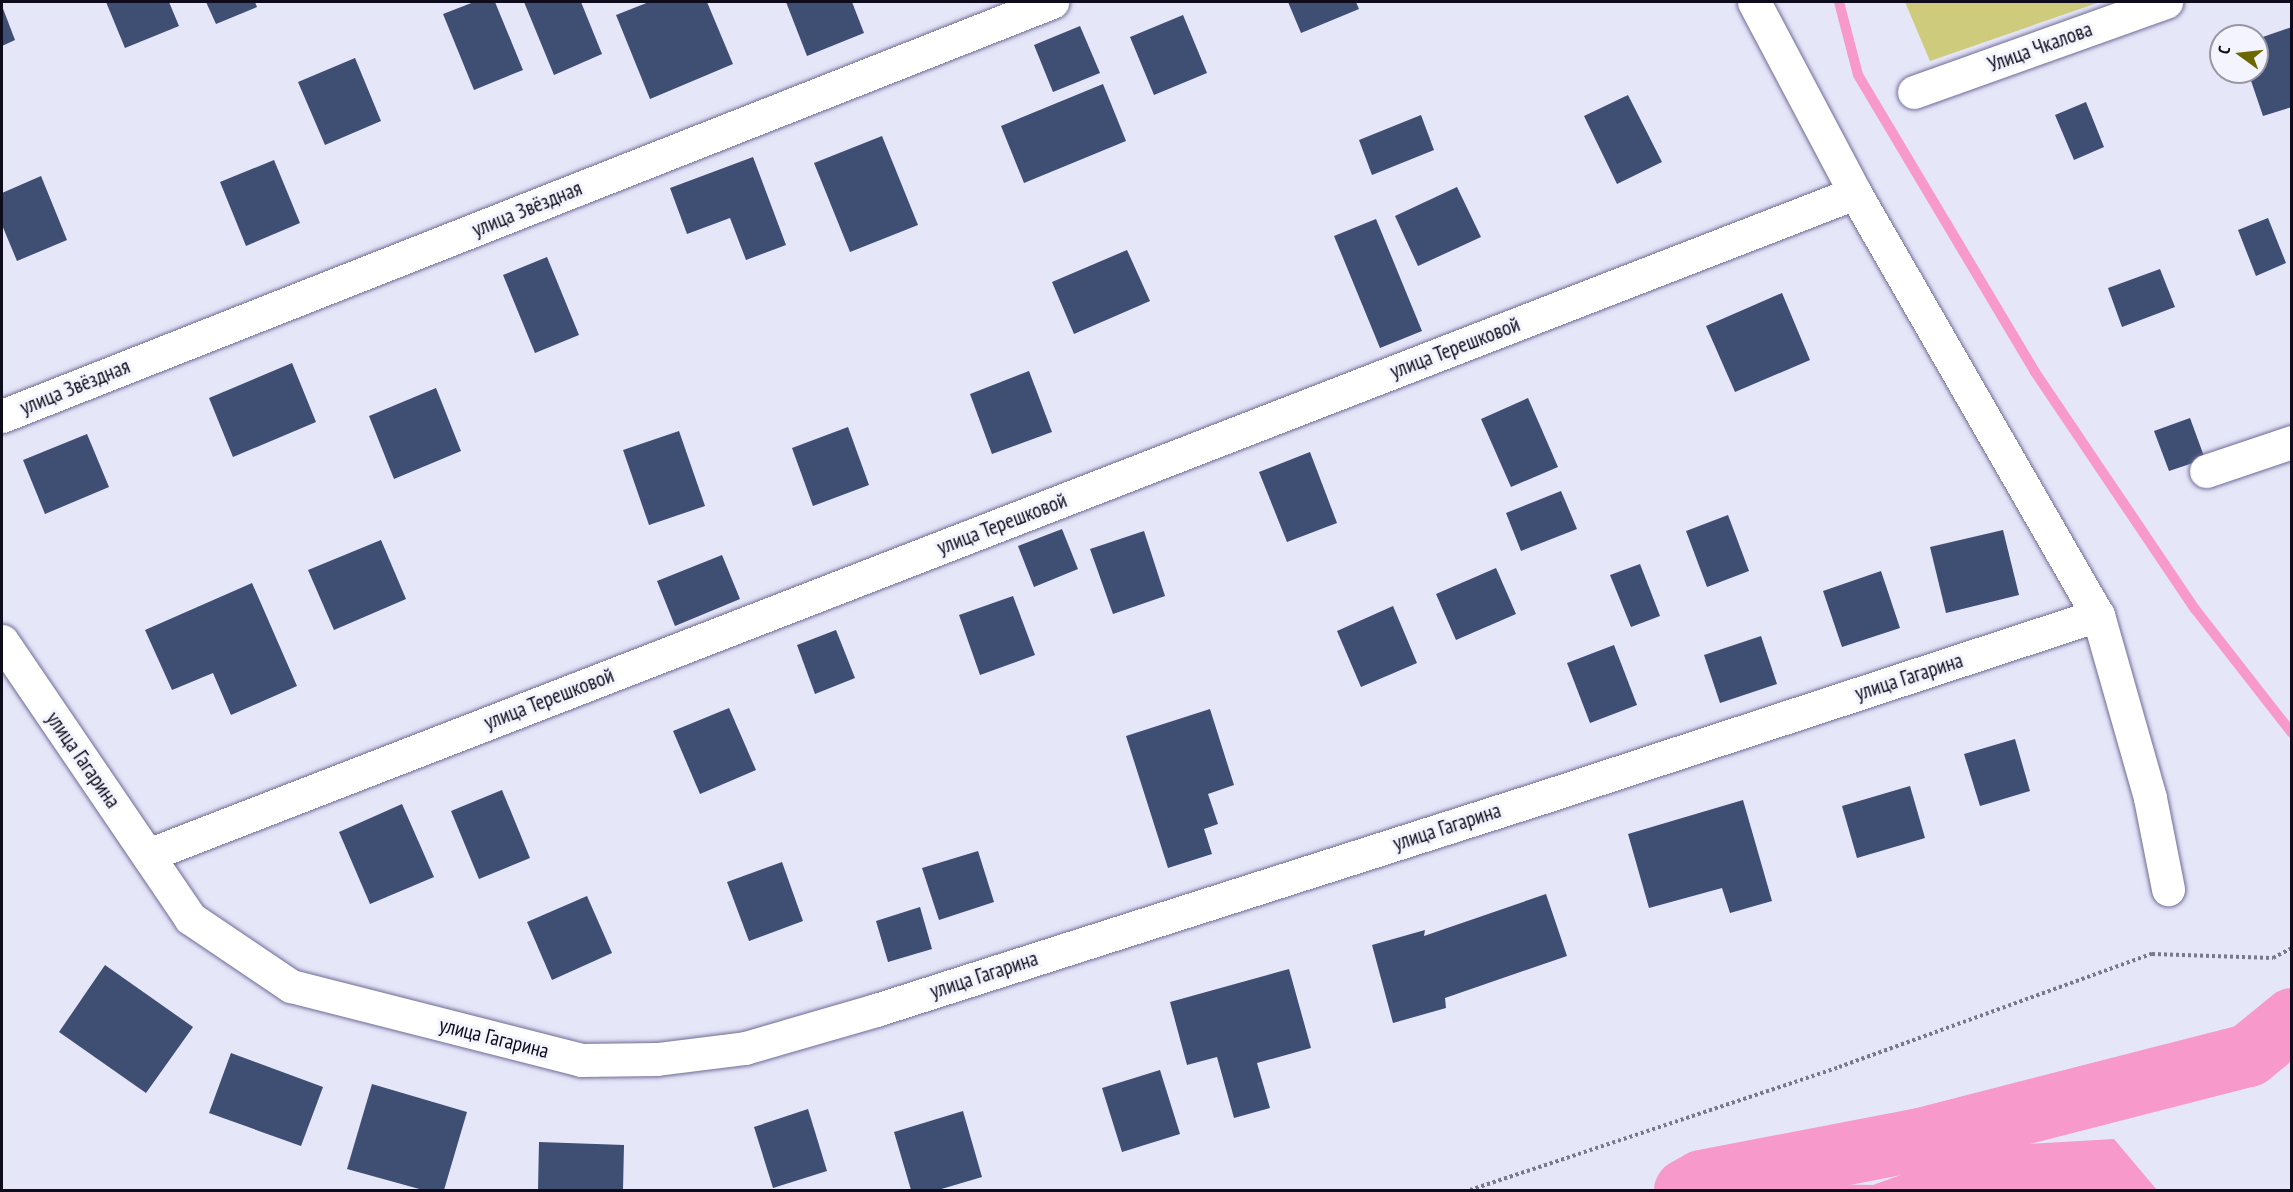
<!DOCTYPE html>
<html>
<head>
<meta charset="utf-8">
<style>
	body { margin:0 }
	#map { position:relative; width:2293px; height:1192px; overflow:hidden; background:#e6e6f9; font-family:"PT Sans Narrow",sans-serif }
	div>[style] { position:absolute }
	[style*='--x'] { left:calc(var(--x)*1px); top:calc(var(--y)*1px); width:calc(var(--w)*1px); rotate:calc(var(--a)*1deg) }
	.green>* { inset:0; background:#cecb7d }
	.water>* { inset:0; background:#f899cc }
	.stream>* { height:10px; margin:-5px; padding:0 5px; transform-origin:5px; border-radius:5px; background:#f899cc }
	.river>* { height:63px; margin:-31.5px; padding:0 31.5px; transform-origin:31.5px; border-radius:31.5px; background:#f899cc }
	.building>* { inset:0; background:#3f4e73 }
	.path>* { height:4px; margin-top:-2px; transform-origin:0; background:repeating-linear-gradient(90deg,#7a798b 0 3px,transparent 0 6px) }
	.roads { filter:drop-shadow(0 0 2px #6e6b96) drop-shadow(0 0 2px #6e6b96) }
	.minor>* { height:33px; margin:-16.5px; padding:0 16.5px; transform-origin:16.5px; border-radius:16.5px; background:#fff }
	span { translate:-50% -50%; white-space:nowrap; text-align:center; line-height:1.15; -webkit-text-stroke:6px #f4f4fe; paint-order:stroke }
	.street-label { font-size:21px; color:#0e0c1c }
	.frame { position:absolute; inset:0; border:3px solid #0e0c1c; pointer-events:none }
	.north { position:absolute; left:2209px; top:24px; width:60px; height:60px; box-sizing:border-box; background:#f4f4fe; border:2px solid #9897a4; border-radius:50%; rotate:285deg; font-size:16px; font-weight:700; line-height:24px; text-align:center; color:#0e0c1c }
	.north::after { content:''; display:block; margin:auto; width:21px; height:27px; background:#6c6801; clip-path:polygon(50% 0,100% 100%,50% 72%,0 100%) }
</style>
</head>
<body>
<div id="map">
	<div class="green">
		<div style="clip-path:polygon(1905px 2px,2100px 2px,1930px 61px)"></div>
	</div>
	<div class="water">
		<div style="clip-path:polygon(2114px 1139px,2157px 1190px,1755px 1190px,1756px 1183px,1873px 1185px,1979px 1147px)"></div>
	</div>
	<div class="stream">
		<div style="--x:1839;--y:2;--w:75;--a:75.4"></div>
		<div style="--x:1858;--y:75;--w:346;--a:59.2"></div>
		<div style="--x:2035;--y:372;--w:286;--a:56"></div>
		<div style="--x:2195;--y:609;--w:157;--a:52"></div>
	</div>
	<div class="river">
		<div style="--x:1685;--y:1190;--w:18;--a:-29"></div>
		<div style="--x:1701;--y:1181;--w:223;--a:-10.9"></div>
		<div style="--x:1920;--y:1139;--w:339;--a:-14.4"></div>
		<div style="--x:2248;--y:1055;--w:57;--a:-39.3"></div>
	</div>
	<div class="building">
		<div style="clip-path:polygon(106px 2px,169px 2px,179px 26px,125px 48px)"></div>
		<div style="clip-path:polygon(206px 2px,255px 2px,257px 7px,216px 24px)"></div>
		<div style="clip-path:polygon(474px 2px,495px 2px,523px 70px,474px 90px,443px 14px)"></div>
		<div style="clip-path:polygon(524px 2px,581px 2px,602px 54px,554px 75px)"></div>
		<div style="clip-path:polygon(649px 2px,707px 2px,733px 64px,650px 99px,616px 15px)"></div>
		<div style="clip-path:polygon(786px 2px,852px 2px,864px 33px,807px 56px)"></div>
		<div style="clip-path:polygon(1288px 2px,1356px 2px,1359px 9px,1301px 33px)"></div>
		<div style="clip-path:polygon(2px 6px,15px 40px,2px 46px)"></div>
		<div style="clip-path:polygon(1183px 15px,1207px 73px,1154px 95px,1130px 37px)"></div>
		<div style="clip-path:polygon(1080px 26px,1100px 73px,1053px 92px,1034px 45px)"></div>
		<div style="clip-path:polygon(2292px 27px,2292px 107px,2263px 116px,2248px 72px,2257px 72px,2257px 39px)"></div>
		<div style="clip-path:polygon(355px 58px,381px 121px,325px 145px,298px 82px)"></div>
		<div style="clip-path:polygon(1103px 84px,1126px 141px,1024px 183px,1001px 126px)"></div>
		<div style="clip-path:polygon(1628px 95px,1662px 162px,1617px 184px,1584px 116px)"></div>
		<div style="clip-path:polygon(2086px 102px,2104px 147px,2074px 160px,2055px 115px)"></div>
		<div style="clip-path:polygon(1421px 115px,1434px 150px,1372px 175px,1359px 140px)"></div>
		<div style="clip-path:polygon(882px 136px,918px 225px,850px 252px,814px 163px)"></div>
		<div style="clip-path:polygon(753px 157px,786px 245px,746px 260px,730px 218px,687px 234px,670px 188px)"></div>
		<div style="clip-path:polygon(274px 160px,300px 223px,246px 246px,220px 182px)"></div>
		<div style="clip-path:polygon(41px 176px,67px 240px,17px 261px,2px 225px,2px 193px)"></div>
		<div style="clip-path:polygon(1457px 187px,1481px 237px,1418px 266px,1395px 216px)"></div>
		<div style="clip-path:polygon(2268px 218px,2286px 263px,2256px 276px,2238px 230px)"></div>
		<div style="clip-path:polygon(1376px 219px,1422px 331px,1380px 348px,1334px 236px)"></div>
		<div style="clip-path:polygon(1127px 250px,1150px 301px,1074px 334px,1052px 282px)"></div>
		<div style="clip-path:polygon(547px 257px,579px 335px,535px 353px,503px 275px)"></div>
		<div style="clip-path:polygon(2160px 269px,2175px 307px,2122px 327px,2108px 288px)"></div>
		<div style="clip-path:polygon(1782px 293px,1810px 360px,1735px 392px,1706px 326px)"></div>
		<div style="clip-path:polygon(292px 363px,316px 422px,233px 457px,209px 398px)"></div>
		<div style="clip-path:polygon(1029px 371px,1052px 432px,992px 454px,970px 394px)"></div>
		<div style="clip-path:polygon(436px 388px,461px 451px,394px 479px,369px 416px)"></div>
		<div style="clip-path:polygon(1528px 398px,1558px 467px,1511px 487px,1481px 419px)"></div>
		<div style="clip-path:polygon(2190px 418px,2205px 459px,2169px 471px,2154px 431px)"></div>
		<div style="clip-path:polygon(848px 427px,869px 485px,813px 506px,792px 448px)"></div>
		<div style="clip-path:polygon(679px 431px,705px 506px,649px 525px,623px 450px)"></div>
		<div style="clip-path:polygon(87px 434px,109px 487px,45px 514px,23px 460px)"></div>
		<div style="clip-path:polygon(1310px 452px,1337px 523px,1287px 542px,1259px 472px)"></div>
		<div style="clip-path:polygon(1561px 491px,1577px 529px,1521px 551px,1506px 513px)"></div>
		<div style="clip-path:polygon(1728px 515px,1749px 571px,1707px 587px,1686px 531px)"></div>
		<div style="clip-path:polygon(1062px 529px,1078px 569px,1034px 587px,1018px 546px)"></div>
		<div style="clip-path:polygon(2003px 530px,2019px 595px,1946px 613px,1930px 547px)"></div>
		<div style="clip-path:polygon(1144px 531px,1165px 596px,1113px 614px,1090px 549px)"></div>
		<div style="clip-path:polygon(381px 540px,406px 599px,334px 630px,308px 570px)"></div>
		<div style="clip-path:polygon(722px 555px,740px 599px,675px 626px,657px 581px)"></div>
		<div style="clip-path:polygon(1640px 564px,1660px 616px,1631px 627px,1610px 575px)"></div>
		<div style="clip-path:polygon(1496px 568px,1516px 614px,1456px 640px,1436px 594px)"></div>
		<div style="clip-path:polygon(1881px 571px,1900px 628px,1842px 647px,1823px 591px)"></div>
		<div style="clip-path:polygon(252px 583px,297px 686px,231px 715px,213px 673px,172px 690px,145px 630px)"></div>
		<div style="clip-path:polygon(1013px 596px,1035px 655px,980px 675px,959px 615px)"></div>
		<div style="clip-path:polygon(1393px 606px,1417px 663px,1361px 687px,1337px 631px)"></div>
		<div style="clip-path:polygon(836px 630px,855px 678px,815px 694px,797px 645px)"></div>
		<div style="clip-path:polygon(1761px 636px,1777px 684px,1720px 703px,1704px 655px)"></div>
		<div style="clip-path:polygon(1614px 645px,1637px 705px,1590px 723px,1567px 663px)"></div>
		<div style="clip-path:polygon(729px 708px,756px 770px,700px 794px,673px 731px)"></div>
		<div style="clip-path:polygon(1210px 709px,1234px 785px,1208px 794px,1218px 824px,1204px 829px,1212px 854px,1168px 868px,1126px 736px)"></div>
		<div style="clip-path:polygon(2015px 739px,2030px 791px,1980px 806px,1964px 754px)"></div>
		<div style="clip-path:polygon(1910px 786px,1925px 838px,1857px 858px,1842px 806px)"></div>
		<div style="clip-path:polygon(502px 790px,530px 858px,479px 879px,451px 811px)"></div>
		<div style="clip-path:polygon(1743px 800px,1772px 901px,1730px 913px,1722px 888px,1649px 908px,1628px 834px)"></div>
		<div style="clip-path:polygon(402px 804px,434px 877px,370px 904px,339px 832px)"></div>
		<div style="clip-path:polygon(978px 851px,994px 902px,939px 920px,922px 868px)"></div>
		<div style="clip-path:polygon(782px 862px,803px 921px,749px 941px,727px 882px)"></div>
		<div style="clip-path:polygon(1546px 894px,1567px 956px,1445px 998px,1446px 1008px,1393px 1023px,1372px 945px,1425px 930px,1424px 936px)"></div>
		<div style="clip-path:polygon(587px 896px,612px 953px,552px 980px,527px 922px)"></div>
		<div style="clip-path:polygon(920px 907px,932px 949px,888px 962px,876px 921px)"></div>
		<div style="clip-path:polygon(105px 965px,193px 1027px,146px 1093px,59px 1032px)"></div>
		<div style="clip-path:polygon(1289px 969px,1311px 1048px,1257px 1063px,1270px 1108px,1234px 1118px,1217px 1057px,1187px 1065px,1170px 1002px)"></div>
		<div style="clip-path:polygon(231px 1053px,323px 1087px,301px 1146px,209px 1113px)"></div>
		<div style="clip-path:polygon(1160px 1070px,1180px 1134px,1122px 1152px,1102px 1088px)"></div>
		<div style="clip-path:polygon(372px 1084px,467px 1112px,444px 1190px,423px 1190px,347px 1169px)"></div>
		<div style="clip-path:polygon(808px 1109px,827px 1171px,773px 1188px,754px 1127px)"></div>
		<div style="clip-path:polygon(963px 1111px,982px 1177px,938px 1190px,911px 1190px,894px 1132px)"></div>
		<div style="clip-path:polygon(539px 1142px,624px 1145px,623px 1190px,538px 1190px)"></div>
	</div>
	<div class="path">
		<div style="--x:1470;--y:1190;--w:389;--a:-18.4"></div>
		<div style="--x:1839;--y:1067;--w:333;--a:-19.9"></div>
		<div style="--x:2152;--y:954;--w:121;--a:1.9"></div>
		<div style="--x:2273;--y:958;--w:21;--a:-28"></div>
	</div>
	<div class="roads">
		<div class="minor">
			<div style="--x:1754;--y:2;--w:216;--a:62.1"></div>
			<div style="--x:1855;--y:193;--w:487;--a:60.1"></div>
			<div style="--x:2098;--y:615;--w:190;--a:74.1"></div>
			<div style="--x:2150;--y:798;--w:93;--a:78.8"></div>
			<div style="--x:1914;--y:92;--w:268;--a:-19.7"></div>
			<div style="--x:2;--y:416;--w:1129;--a:-21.52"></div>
			<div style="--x:2206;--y:471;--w:91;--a:-18.6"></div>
			<div style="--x:2;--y:641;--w:335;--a:55.8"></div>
			<div style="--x:190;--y:918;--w:122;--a:34"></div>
			<div style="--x:291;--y:986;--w:299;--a:14.3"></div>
			<div style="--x:581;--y:1060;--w:76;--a:-0.8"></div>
			<div style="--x:657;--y:1059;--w:89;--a:-7.1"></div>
			<div style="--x:745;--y:1048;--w:136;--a:-16.2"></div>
			<div style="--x:876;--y:1010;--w:703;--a:-17.71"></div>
			<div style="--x:1546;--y:796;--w:581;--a:-18.15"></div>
			<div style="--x:148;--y:855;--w:1831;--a:-21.2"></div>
		</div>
	</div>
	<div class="street-label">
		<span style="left:2040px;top:47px;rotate:-20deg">Улица Чкалова</span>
		<span style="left:527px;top:209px;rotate:-22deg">улица Звёздная</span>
		<span style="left:1455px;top:348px;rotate:-21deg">улица Терешковой</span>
		<span style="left:75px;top:387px;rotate:-22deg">улица Звёздная</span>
		<span style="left:1002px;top:524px;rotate:-21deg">улица Терешковой</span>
		<span style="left:1909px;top:677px;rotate:-18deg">улица Гагарина</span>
		<span style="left:549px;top:699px;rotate:-21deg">улица Терешковой</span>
		<span style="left:83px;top:760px;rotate:55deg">улица Гагарина</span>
		<span style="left:1447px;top:827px;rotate:-18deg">улица Гагарина</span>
		<span style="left:984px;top:975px;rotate:-18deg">улица Гагарина</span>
		<span style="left:494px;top:1038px;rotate:14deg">улица Гагарина</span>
	</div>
	<div class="frame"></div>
	<div class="north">С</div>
</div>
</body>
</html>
